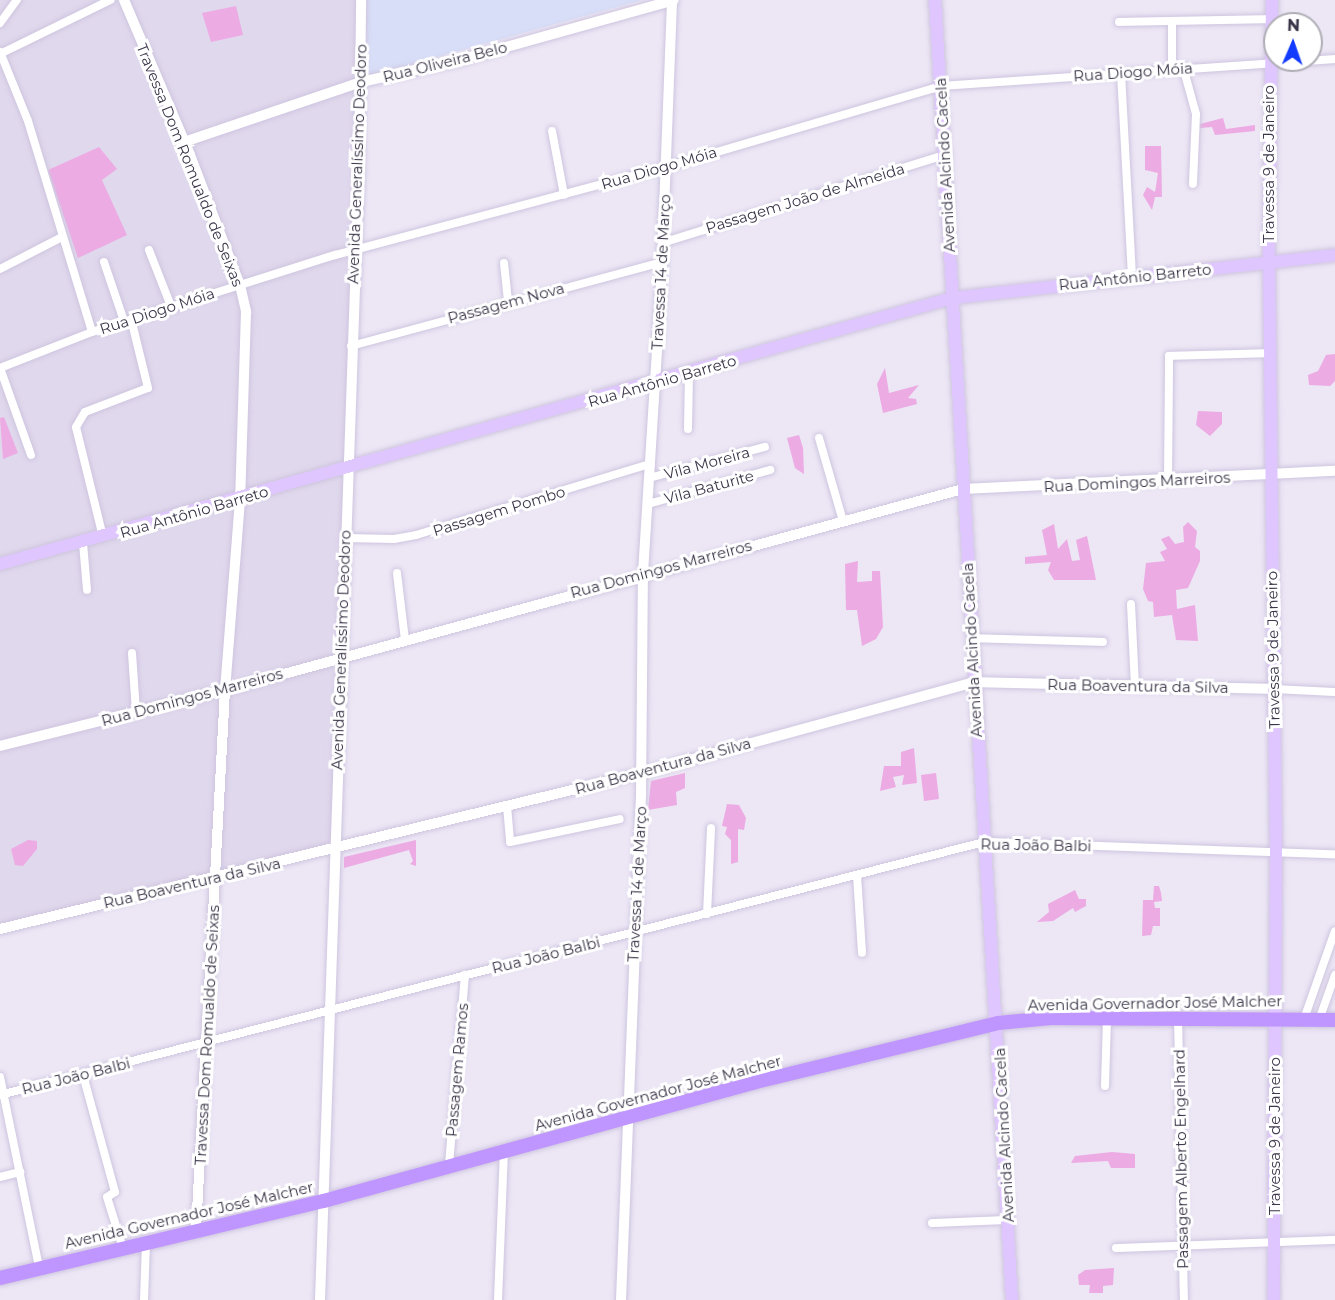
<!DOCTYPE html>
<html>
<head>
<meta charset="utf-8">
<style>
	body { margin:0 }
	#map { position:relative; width:1335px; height:1300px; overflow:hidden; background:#ece6f5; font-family:Montserrat,sans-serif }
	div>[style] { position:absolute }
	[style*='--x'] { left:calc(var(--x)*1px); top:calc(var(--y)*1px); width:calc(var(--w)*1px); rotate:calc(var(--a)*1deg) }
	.residential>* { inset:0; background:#e0d8ed }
	.medical>* { inset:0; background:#d8def7 }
	.green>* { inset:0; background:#edabe4 }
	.roads { filter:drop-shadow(0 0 2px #cec5df) drop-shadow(0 0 2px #cec5df) }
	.minor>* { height:8px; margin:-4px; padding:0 4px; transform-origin:4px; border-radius:4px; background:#fff }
	.tertiary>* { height:10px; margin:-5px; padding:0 5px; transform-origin:5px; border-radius:5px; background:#fff }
	.secondary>* { height:12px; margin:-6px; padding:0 6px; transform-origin:6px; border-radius:6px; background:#dfc6ff }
	.primary>* { height:14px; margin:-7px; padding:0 7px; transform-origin:7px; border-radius:7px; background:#bf95ff }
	span { translate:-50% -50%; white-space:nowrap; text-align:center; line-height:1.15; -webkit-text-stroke:6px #fff; paint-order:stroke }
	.street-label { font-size:15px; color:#3a3548 }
	.north { position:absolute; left:1263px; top:12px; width:60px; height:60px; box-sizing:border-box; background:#fff; border:2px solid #b0aeb6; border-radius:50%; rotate:2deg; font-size:16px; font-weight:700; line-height:24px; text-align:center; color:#3a3548 }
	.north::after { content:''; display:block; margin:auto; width:21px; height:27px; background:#133aff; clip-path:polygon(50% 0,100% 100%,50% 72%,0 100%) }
</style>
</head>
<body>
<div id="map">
	<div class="residential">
		<div style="clip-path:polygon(0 0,360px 0,334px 848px,0 929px)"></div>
	</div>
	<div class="medical">
		<div style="clip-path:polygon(361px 0,642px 0,362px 78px)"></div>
	</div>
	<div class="green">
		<div style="clip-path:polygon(236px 6px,243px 35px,211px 42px,202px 13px)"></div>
		<div style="clip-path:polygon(1223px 118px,1226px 129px,1255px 125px,1255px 131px,1215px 135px,1212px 127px,1200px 128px,1200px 124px)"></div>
		<div style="clip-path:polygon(1145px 146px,1161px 146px,1162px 197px,1155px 197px,1152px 210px,1143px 195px,1147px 187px,1155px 192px,1158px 173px,1145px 170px)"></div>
		<div style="clip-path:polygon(99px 147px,117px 169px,102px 180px,127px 235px,78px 258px,48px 170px)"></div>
		<div style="clip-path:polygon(1335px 354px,1335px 381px,1330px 386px,1309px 385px,1308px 375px,1318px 371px,1326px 355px)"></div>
		<div style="clip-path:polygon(885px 368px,889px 393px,919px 385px,908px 398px,916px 399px,917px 404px,883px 413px,877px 384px)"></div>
		<div style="clip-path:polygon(1198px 411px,1222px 412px,1222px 424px,1210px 436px,1196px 425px)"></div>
		<div style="clip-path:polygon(4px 417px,18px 453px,3px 459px,0 418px)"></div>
		<div style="clip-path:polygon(799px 435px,803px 448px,804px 474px,795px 468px,787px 438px)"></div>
		<div style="clip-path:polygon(1188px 522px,1197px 531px,1195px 547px,1200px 551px,1200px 561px,1188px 588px,1176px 590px,1177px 609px,1195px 605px,1198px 641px,1176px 640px,1172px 615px,1154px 617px,1153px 602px,1148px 601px,1143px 589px,1146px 563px,1165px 561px,1160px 552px,1167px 549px,1161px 539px,1169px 536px,1175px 544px,1184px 542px,1183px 527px)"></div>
		<div style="clip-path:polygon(1054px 524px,1058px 549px,1067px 539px,1072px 561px,1080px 560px,1076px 540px,1087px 536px,1096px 580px,1054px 580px,1048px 570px,1051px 562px,1025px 564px,1025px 557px,1047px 555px,1042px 530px)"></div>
		<div style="clip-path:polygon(858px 561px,857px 582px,872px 581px,872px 571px,880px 571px,883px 627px,876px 639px,862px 646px,857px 610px,846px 610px,845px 564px)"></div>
		<div style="clip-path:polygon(914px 748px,917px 783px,902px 785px,904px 775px,893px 777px,896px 787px,880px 791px,884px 766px,901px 766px,901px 752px)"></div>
		<div style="clip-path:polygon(685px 773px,685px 788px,676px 792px,677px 805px,648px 810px,651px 781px)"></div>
		<div style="clip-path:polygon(936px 773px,939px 799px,924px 801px,921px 775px)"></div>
		<div style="clip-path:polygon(727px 804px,739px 805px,746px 818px,744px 830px,738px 829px,738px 862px,731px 864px,731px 840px,725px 834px,727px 827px,722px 826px)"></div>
		<div style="clip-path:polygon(28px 840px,37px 841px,37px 849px,23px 866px,15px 865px,11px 849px)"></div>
		<div style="clip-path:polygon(416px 840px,416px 866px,410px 864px,413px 861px,409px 850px,344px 868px,344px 857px)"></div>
		<div style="clip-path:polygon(1154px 886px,1159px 886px,1161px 893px,1162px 901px,1154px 902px,1155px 908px,1160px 908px,1160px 926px,1153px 926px,1151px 935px,1142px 936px,1143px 900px,1153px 900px)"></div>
		<div style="clip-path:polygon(1075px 890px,1079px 899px,1086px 899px,1086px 906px,1075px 912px,1073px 908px,1053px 921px,1037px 922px,1049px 912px,1048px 904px)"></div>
		<div style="clip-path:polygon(1112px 1152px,1135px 1154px,1135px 1168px,1111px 1168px,1108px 1161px,1071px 1163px,1075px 1156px)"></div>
		<div style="clip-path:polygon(1114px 1268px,1113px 1285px,1103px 1286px,1103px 1293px,1089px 1293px,1090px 1285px,1079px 1285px,1078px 1275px,1085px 1270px)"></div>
	</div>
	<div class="roads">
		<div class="minor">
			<div style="--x:1119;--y:22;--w:153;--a:-1.1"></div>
			<div style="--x:0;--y:23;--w:29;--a:-54"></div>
			<div style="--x:0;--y:52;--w:74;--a:67.9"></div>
			<div style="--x:28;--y:121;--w:220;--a:73.1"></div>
			<div style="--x:0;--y:54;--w:123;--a:-26.1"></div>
			<div style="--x:1183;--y:67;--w:49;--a:74.5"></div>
			<div style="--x:1196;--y:114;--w:70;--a:92.5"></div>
			<div style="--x:1172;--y:68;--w:47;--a:-90"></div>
			<div style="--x:1121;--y:73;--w:205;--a:86.9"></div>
			<div style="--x:552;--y:131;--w:65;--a:79.4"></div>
			<div style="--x:662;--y:243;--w:299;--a:-17.3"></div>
			<div style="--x:149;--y:250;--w:60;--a:68.6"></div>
			<div style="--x:104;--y:262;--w:62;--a:71.3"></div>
			<div style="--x:504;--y:263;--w:39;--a:84"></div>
			<div style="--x:0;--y:269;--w:70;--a:-27.3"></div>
			<div style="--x:351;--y:346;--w:322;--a:-15.1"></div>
			<div style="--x:688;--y:429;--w:56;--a:-89"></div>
			<div style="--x:819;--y:438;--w:86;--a:73.9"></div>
			<div style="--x:31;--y:455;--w:92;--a:-109.6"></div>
			<div style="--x:0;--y:368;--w:99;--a:-21.4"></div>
			<div style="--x:92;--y:332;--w:255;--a:-17.6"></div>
			<div style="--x:335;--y:255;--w:342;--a:-14.9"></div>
			<div style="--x:666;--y:167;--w:287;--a:-16.4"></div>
			<div style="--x:941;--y:86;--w:395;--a:-3.9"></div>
			<div style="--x:649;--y:478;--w:120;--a:-15"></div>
			<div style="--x:1168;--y:481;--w:125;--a:-89.5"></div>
			<div style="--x:1169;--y:356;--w:101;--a:-1.7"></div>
			<div style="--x:648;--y:504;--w:127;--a:-15.6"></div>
			<div style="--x:103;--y:537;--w:113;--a:-103.8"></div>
			<div style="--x:76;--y:427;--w:17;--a:-59"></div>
			<div style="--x:85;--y:412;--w:67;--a:-20.9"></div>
			<div style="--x:148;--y:388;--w:71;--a:-103.8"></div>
			<div style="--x:345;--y:538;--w:49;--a:1.2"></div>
			<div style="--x:394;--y:539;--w:22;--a:-10"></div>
			<div style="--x:416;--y:535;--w:245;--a:-16.9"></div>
			<div style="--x:83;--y:543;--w:47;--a:85.1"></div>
			<div style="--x:397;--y:573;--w:67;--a:83.2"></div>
			<div style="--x:1131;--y:604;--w:82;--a:87.2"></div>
			<div style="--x:971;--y:638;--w:132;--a:1.7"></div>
			<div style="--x:132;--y:653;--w:59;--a:86.1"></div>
			<div style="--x:1273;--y:689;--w:62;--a:2.8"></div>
			<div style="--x:507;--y:806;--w:36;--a:85"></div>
			<div style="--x:510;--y:842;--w:112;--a:-11.8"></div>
			<div style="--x:857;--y:875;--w:78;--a:86.3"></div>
			<div style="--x:707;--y:914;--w:86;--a:-87.3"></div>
			<div style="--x:1178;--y:1017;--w:283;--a:88.8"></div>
			<div style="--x:1304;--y:1019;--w:93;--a:-70.6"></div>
			<div style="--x:1319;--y:1020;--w:48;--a:-70.4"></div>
			<div style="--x:83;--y:1075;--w:121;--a:74.7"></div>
			<div style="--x:115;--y:1192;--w:9;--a:148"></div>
			<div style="--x:107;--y:1197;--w:53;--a:72.6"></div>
			<div style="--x:0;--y:1077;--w:194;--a:78.4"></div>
			<div style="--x:1105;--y:1086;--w:68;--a:-88.3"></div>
			<div style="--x:0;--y:1095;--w:1016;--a:-14.42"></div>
			<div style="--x:984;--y:842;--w:351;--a:2"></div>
			<div style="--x:449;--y:1165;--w:191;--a:-85.2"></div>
			<div style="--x:0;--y:1177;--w:21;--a:-14"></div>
			<div style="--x:932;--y:1223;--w:76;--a:-2.3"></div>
			<div style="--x:1116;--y:1248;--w:219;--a:-2.1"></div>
			<div style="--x:144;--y:1300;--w:57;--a:-88"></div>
			<div style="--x:498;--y:1300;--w:148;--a:-87.7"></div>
		</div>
		<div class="tertiary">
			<div style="--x:124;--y:0;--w:168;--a:66.9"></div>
			<div style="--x:190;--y:155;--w:139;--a:69"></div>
			<div style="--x:240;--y:285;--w:28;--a:77"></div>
			<div style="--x:246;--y:312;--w:188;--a:91.8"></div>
			<div style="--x:240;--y:500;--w:191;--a:94.5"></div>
			<div style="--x:225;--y:690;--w:542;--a:93.07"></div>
			<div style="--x:184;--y:142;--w:187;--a:-18.7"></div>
			<div style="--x:361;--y:82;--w:97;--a:-12.5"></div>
			<div style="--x:456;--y:61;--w:226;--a:-15.6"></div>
			<div style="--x:0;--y:746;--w:232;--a:-14"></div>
			<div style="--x:225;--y:690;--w:765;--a:-15.24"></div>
			<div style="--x:963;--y:489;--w:372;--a:-2.8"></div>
			<div style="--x:0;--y:929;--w:661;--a:-13.66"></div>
			<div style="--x:642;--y:773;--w:344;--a:-15.3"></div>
			<div style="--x:974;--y:682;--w:299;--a:1.3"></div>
			<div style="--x:320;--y:1300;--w:1127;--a:-88.02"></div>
			<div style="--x:359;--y:174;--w:174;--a:-89.3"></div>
			<div style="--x:621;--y:1300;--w:505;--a:-87.73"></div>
			<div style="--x:641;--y:795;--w:222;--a:-89.5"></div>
			<div style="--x:643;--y:573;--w:286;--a:-86.4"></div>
			<div style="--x:661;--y:288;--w:288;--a:-87.8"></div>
		</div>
		<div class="secondary">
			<div style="--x:935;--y:0;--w:1302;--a:86.61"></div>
			<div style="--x:1272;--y:0;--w:263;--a:90.7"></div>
			<div style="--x:1269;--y:263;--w:588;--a:89.32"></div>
			<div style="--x:1276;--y:851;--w:449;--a:90.3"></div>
			<div style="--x:0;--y:564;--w:988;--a:-15.61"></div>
			<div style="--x:952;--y:298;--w:385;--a:-6.4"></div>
		</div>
		<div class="primary">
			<div style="--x:0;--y:1278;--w:333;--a:-13.4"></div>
			<div style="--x:324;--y:1201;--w:444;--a:-15.4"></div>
			<div style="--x:752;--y:1083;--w:253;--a:-13.7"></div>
			<div style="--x:998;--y:1023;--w:53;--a:-5.4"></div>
			<div style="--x:1051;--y:1018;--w:284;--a:0.4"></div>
		</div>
	</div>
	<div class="street-label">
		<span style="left:445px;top:62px;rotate:-14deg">Rua Oliveira Belo</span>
		<span style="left:1133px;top:72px;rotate:-4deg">Rua Diogo Móia</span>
		<span style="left:357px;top:164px;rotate:-88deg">Avenida Generalíssimo Deodoro</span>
		<span style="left:1269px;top:164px;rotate:-90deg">Travessa 9 de Janeiro</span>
		<span style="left:190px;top:165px;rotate:68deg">Travessa Dom Romualdo de Seixas</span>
		<span style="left:945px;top:165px;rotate:-93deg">Avenida Alcindo Cacela</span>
		<span style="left:659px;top:168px;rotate:-16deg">Rua Diogo Móia</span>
		<span style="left:805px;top:198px;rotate:-17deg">Passagem João de Almeida</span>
		<span style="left:661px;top:272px;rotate:-87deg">Travessa 14 de Março</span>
		<span style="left:1135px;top:277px;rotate:-6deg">Rua Antônio Barreto</span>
		<span style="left:506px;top:303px;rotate:-15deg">Passagem Nova</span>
		<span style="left:157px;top:311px;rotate:-18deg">Rua Diogo Móia</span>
		<span style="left:662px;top:381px;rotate:-16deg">Rua Antônio Barreto</span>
		<span style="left:707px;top:463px;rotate:-15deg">Vila Moreira</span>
		<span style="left:1137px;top:482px;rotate:-3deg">Rua Domingos Marreiros</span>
		<span style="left:709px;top:487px;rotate:-15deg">Vila Baturite</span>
		<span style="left:499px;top:511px;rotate:-17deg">Passagem Pombo</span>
		<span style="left:194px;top:512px;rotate:-16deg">Rua Antônio Barreto</span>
		<span style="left:661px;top:569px;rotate:-15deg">Rua Domingos Marreiros</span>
		<span style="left:341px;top:650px;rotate:-88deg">Avenida Generalíssimo Deodoro</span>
		<span style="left:972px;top:650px;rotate:-93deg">Avenida Alcindo Cacela</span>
		<span style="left:1273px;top:650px;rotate:-91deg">Travessa 9 de Janeiro</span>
		<span style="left:1138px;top:686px;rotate:1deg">Rua Boaventura da Silva</span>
		<span style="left:192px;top:697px;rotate:-15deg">Rua Domingos Marreiros</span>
		<span style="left:663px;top:766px;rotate:-15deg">Rua Boaventura da Silva</span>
		<span style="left:1036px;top:845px;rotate:1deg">Rua João Balbi</span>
		<span style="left:192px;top:883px;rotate:-13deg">Rua Boaventura da Silva</span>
		<span style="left:637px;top:884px;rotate:-87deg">Travessa 14 de Março</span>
		<span style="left:546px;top:955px;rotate:-14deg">Rua João Balbi</span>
		<span style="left:1155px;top:1003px;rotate:-1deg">Avenida Governador José Malcher</span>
		<span style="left:207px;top:1035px;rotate:-87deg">Travessa Dom Romualdo de Seixas</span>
		<span style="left:457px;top:1070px;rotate:-85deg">Passagem Ramos</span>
		<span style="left:76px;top:1076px;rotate:-14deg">Rua João Balbi</span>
		<span style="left:658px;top:1093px;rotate:-15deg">Avenida Governador José Malcher</span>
		<span style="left:1004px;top:1135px;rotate:-93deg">Avenida Alcindo Cacela</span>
		<span style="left:1275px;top:1136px;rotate:-90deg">Travessa 9 de Janeiro</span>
		<span style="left:1181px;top:1159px;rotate:-91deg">Passagem Alberto Engelhard</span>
		<span style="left:189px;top:1215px;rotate:-13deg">Avenida Governador José Malcher</span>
	</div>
	<div class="north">N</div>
</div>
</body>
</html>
